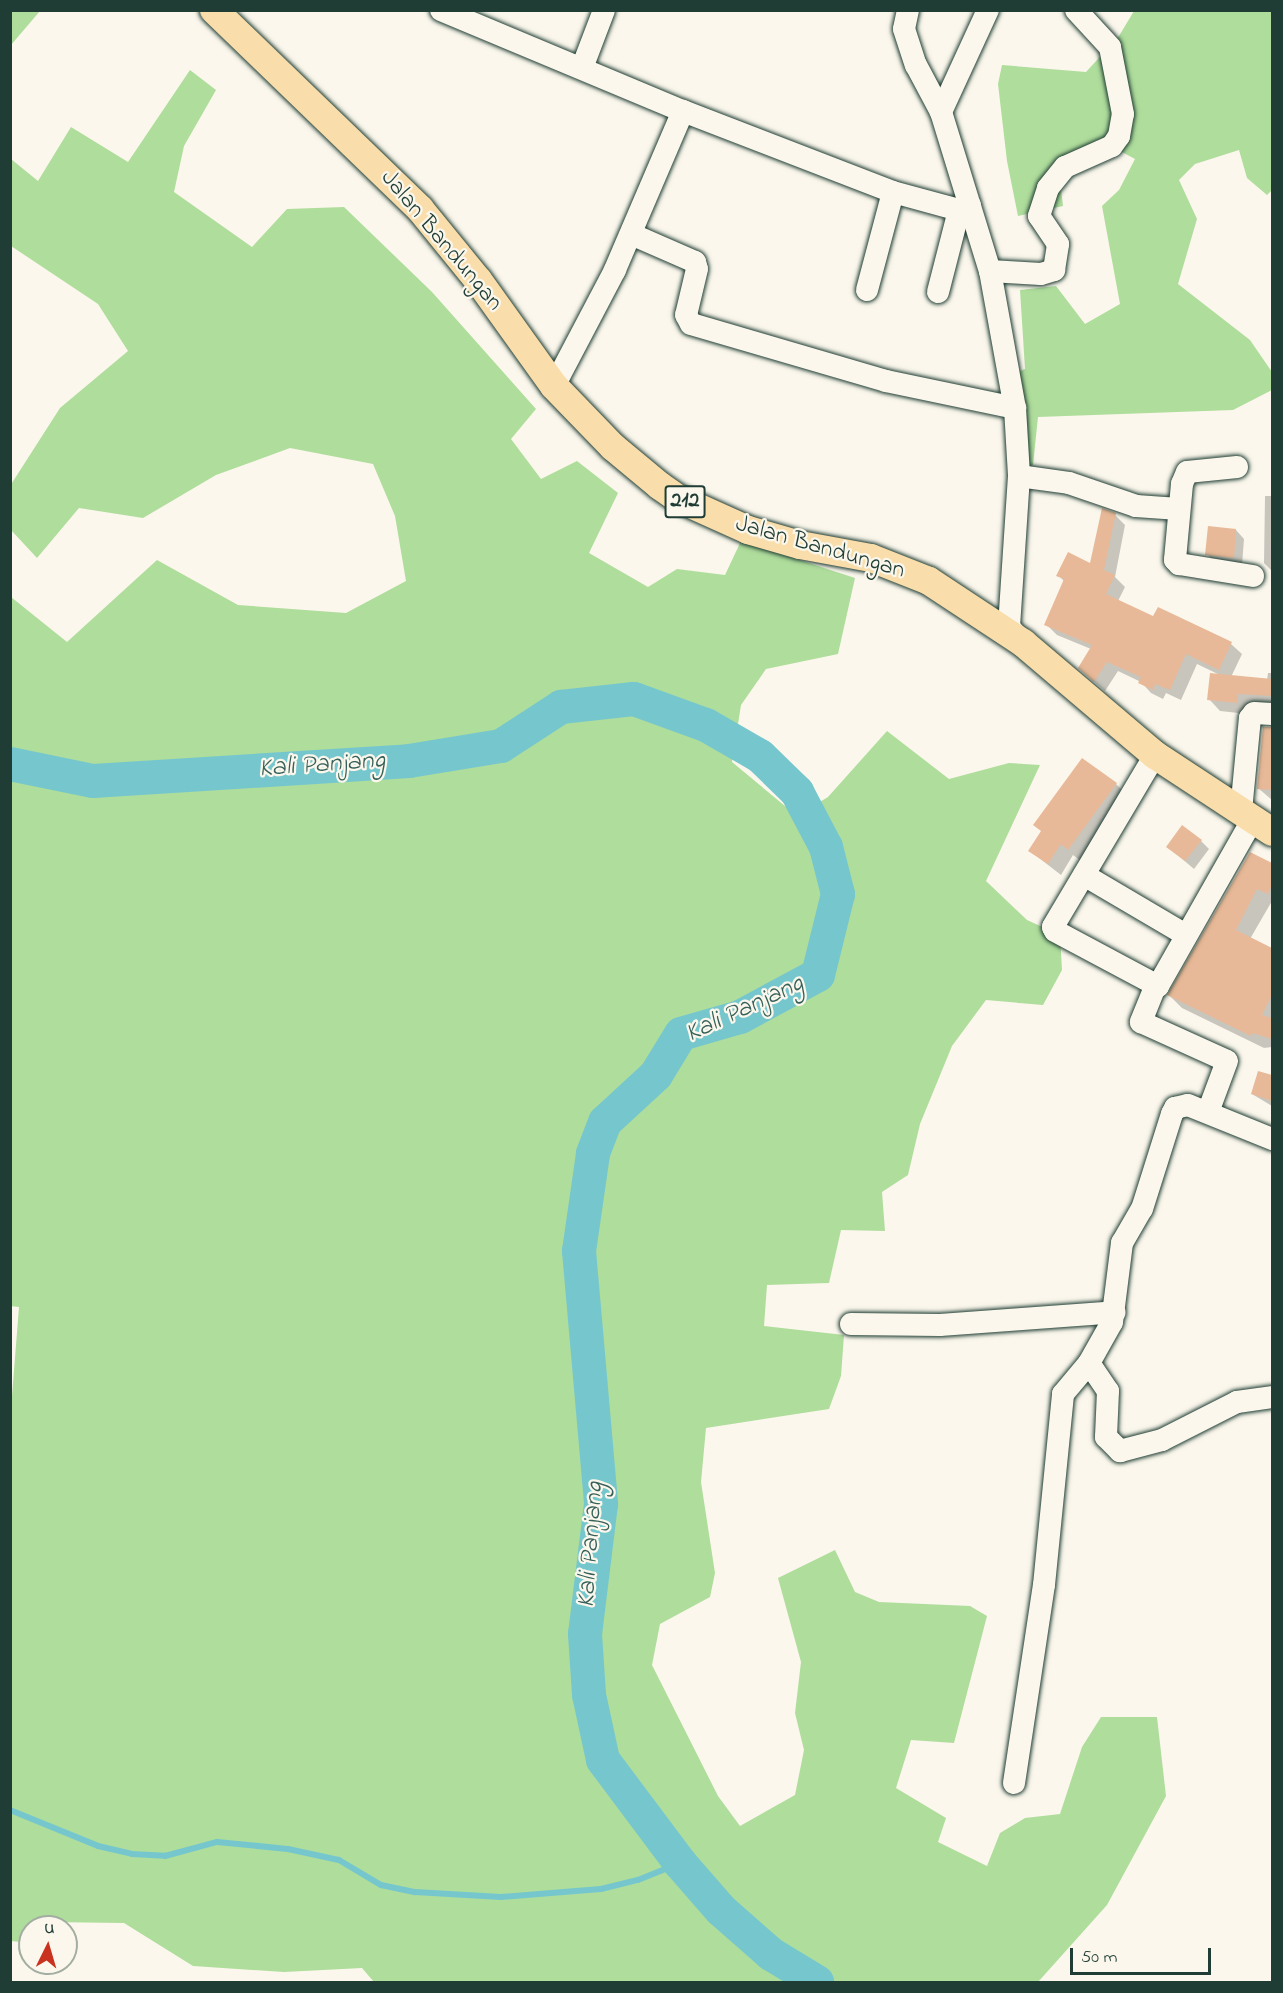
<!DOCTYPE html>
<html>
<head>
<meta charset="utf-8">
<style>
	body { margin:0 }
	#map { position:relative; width:1283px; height:1993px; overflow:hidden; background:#fbf7ec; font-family:"Indie Flower",sans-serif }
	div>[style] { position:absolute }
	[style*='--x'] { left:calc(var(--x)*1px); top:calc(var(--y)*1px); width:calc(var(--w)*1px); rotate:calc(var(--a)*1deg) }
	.green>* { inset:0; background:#afdd9c }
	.shadow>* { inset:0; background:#0003 }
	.stream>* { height:6px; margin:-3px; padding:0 3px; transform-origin:3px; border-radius:3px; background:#76c7cd }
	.river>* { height:34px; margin:-17px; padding:0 17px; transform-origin:17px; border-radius:17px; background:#76c7cd }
	.building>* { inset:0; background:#e8b998 }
	.roads { filter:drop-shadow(0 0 2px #1f3d34) drop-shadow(0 0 2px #1f3d34) }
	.minor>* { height:22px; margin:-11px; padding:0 11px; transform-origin:11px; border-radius:11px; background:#fbf7ec }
	.major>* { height:28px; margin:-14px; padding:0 14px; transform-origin:14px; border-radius:14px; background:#f9deab }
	span { translate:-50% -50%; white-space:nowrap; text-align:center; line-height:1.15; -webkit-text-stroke:4.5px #fbf7ec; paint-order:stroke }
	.shield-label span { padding:2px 4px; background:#fbf7ec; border:2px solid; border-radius:4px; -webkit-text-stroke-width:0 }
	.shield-label { font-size:22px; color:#1f3d34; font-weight:700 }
	.street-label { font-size:24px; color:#1f3d34 }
	.water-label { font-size:26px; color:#35605a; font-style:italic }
	.frame { position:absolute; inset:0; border:12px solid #1f3d34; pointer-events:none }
	.north { position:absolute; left:18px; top:1915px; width:60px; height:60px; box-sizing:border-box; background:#fbf7ec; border:2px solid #a3ada2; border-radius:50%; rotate:5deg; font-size:16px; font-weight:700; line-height:24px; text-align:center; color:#1f3d34 }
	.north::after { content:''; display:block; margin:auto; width:21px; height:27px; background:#c8321e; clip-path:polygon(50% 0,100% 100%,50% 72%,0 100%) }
	.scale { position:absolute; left:1070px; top:1948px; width:141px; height:27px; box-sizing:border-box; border:3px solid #1f3d34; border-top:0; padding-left:8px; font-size:18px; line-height:21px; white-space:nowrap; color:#1f3d34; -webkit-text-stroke:4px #fbf7ec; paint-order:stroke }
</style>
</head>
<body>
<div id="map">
	<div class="green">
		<div style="clip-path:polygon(11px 10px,40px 11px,11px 45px,10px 11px)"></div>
		<div style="clip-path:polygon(1134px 11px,1272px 11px,1272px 190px,1267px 195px,1247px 178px,1239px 150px,1195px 164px,1179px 180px,1197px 219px,1178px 284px,1250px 340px,1272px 372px,1272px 390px,1233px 410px,1038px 417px,1033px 465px,1010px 464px,1002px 377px,1025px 369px,1020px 290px,1056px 286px,1085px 324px,1120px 304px,1102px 206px,1119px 190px,1135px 159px,1103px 142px,1058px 164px,1063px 206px,1018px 216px,1007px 161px,998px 84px,1002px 65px,1086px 72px,1119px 36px)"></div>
		<div style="clip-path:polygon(190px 70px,216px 90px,184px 146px,174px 192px,252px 247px,287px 209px,344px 207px,432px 292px,536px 409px,511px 439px,541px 479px,577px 461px,618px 493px,589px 553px,648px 587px,677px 569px,725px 575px,741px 541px,855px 578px,838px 654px,766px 669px,741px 705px,732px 762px,797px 816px,828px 797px,887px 731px,949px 779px,1009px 763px,1040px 765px,986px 881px,1027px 920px,1060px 935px,1062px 970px,1043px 1005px,986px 1000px,952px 1046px,920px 1124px,908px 1175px,882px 1192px,885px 1231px,841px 1230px,829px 1283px,767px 1285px,764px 1326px,844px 1335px,841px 1376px,829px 1409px,706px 1428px,701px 1482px,715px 1573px,710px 1597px,660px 1624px,652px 1665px,718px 1796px,740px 1826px,795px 1795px,804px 1750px,795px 1713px,801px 1662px,778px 1578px,835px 1550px,855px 1592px,879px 1602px,970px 1606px,987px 1616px,954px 1743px,911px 1740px,896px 1788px,946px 1818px,938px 1842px,987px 1866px,1000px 1833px,1025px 1818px,1060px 1814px,1082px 1747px,1101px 1717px,1157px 1717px,1166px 1796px,1107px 1905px,1038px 1982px,374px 1982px,362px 1968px,284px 1972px,193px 1966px,124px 1923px,47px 1922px,46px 1927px,30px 1927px,30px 1943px,11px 1941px,10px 1421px,19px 1307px,10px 1306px,11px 597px,67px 642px,157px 560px,238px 605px,346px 613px,406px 581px,395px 516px,373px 464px,290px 448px,216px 475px,143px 518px,79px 508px,37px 558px,11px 530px,10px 486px,60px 408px,128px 351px,98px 304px,11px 246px,11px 159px,38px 181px,71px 127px,128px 162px)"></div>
	</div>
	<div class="shadow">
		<div style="clip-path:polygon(1265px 496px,1272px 496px,1272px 571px,1264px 563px)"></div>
		<div style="clip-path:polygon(1115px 515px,1125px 525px,1115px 577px,1125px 587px,1118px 601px,1154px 618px,1231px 644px,1242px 654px,1231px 677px,1267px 680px,1268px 673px,1272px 673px,1272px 706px,1248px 714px,1220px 711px,1209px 699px,1222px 676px,1197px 664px,1181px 700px,1166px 693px,1163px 699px,1151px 693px,1141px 682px,1118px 671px,1105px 691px,1090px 678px,1091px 649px,1057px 635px,1046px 624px,1064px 581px,1058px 575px,1091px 565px)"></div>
		<div style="clip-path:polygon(1236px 530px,1244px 539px,1242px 565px,1215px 562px,1207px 554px)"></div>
		<div style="clip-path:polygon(1264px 732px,1272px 732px,1272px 800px,1258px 788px)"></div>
		<div style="clip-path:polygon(1116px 784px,1128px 796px,1081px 861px,1073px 855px,1061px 875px,1030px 851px)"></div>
		<div style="clip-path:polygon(1201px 841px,1209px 849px,1194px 869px,1168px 847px)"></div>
		<div style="clip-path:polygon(1250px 854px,1272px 865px,1272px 901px,1250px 939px,1272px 950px,1272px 1047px,1264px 1048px,1182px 1008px,1169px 995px)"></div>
		<div style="clip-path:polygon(1259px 1073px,1272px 1077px,1272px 1106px,1252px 1094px)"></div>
	</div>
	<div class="stream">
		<div style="--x:10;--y:1810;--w:95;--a:22.2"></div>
		<div style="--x:98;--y:1846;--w:35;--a:13"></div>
		<div style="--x:132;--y:1854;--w:33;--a:3"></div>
		<div style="--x:165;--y:1856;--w:54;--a:-15.1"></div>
		<div style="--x:217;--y:1842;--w:71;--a:5.6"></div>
		<div style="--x:288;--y:1849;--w:52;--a:12.2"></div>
		<div style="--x:339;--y:1860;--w:49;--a:30.8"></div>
		<div style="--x:381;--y:1885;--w:35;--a:12"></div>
		<div style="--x:415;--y:1892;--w:86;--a:3.3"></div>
		<div style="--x:501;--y:1897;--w:100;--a:-4.6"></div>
		<div style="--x:601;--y:1889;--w:38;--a:-14"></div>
		<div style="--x:638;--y:1880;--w:45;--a:-22"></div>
	</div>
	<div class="river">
		<div style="--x:10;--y:764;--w:85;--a:11.6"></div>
		<div style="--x:93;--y:781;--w:317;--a:-3.6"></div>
		<div style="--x:409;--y:761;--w:93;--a:-9.3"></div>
		<div style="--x:501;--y:746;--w:72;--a:-33"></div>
		<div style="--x:561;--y:707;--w:73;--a:-6.3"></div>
		<div style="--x:634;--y:699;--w:77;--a:19.9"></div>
		<div style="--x:706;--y:725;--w:62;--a:29.9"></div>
		<div style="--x:760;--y:756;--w:52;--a:44.2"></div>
		<div style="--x:797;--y:792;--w:62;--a:62.2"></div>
		<div style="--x:826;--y:847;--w:49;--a:75.7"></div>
		<div style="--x:838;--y:894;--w:83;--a:103.9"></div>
		<div style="--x:818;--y:975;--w:89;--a:151.7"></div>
		<div style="--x:740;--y:1017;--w:61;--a:163.9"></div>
		<div style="--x:681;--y:1034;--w:48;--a:121.4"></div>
		<div style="--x:656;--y:1075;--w:69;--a:137.3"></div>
		<div style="--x:605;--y:1122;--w:34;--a:111"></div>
		<div style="--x:593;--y:1154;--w:98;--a:98.2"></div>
		<div style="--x:579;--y:1251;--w:254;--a:85"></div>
		<div style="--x:601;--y:1504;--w:131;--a:97"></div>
		<div style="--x:585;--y:1634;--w:61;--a:86.2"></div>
		<div style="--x:589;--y:1695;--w:66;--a:77.8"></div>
		<div style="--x:603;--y:1760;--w:129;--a:53.2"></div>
		<div style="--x:680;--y:1863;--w:62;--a:48.9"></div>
		<div style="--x:721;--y:1910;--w:67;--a:41.3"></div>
		<div style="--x:771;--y:1954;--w:54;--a:31.3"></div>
	</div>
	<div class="building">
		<div style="clip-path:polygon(1102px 508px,1116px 513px,1104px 570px,1115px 575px,1106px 594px,1153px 616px,1158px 607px,1232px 642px,1219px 670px,1186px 654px,1170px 690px,1155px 684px,1153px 690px,1138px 683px,1141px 677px,1107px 662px,1094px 682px,1078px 668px,1092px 645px,1044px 625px,1064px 579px,1056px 576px,1068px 552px,1090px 563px)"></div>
		<div style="clip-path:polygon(1208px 526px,1236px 529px,1234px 558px,1205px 555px)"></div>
		<div style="clip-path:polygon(1210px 673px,1272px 679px,1272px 696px,1238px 694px,1237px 703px,1207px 700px)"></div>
		<div style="clip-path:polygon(1263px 727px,1272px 727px,1272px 790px,1257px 789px)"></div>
		<div style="clip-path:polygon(1082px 758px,1117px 783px,1068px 850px,1061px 844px,1048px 864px,1028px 851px,1041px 831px,1033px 825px)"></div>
		<div style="clip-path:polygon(1182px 825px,1202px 840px,1185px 861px,1166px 847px)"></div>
		<div style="clip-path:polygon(1250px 852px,1272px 863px,1272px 885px,1268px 894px,1257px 889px,1236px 930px,1272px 948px,1272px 995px,1262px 1015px,1272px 1018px,1272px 1039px,1252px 1033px,1251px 1036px,1167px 995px)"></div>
		<div style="clip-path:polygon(1258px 1071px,1272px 1075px,1272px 1101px,1251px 1094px)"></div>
	</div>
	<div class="roads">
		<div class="minor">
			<div style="--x:441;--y:10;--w:262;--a:22.7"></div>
			<div style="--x:683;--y:111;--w:173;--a:113.2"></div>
			<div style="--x:615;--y:270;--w:131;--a:117.7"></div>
			<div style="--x:908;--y:10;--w:19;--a:102"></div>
			<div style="--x:904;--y:29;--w:38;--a:72"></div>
			<div style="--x:916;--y:65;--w:53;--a:62"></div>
			<div style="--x:941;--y:112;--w:166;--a:72.9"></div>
			<div style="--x:990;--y:271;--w:139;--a:79.7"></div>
			<div style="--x:1015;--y:408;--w:68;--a:86.6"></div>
			<div style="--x:1019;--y:476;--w:151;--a:93.8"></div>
			<div style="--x:1009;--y:627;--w:20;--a:49"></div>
			<div style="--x:582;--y:68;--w:62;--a:-69.2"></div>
			<div style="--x:683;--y:111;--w:225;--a:21.1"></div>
			<div style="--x:893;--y:192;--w:68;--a:15.3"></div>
			<div style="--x:959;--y:210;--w:12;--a:-20"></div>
			<div style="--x:941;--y:112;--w:112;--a:-65.3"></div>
			<div style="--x:631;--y:234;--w:70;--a:23.6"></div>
			<div style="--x:695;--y:262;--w:7;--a:74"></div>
			<div style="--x:697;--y:269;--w:47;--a:103.4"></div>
			<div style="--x:686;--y:315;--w:10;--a:61"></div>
			<div style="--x:691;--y:324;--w:203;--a:16.3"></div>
			<div style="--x:886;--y:381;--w:132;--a:11.8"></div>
			<div style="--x:990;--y:271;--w:51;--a:3.4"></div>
			<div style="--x:1041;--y:274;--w:14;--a:-17"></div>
			<div style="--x:1054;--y:270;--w:26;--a:-81"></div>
			<div style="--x:1058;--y:244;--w:34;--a:-124"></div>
			<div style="--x:1039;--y:216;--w:29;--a:-72"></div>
			<div style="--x:1048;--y:188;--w:27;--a:-51"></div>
			<div style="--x:1065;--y:167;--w:51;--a:-24.1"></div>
			<div style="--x:1112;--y:146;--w:12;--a:-55"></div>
			<div style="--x:1119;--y:136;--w:22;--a:-80"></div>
			<div style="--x:1123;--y:114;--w:68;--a:-101"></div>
			<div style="--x:1110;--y:47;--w:50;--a:-132.6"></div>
			<div style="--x:867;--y:290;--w:101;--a:-75.1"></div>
			<div style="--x:938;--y:292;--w:85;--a:-75.6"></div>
			<div style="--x:1237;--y:467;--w:50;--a:174.3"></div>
			<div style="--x:1187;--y:472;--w:13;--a:113"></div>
			<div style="--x:1182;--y:484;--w:76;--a:95.3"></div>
			<div style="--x:1175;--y:560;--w:6;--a:45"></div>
			<div style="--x:1179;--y:564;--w:75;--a:9.2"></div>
			<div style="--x:1019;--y:476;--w:50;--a:8"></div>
			<div style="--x:1069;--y:483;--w:71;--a:18.9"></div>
			<div style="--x:1136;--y:506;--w:43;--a:4"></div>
			<div style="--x:1155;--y:755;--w:200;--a:120.7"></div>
			<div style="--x:1053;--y:927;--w:4;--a:63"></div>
			<div style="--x:1055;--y:931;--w:117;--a:28.1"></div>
			<div style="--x:1158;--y:986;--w:192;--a:-60.4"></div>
			<div style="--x:1241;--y:811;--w:93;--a:-84.5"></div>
			<div style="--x:1250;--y:718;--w:6;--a:-51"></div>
			<div style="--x:1254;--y:713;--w:18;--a:3"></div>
			<div style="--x:1084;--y:875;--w:118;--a:30.5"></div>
			<div style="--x:1155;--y:987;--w:38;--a:112"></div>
			<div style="--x:1141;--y:1022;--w:94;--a:24.4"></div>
			<div style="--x:1227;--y:1061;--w:54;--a:110.4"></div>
			<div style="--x:851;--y:1324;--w:89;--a:0.6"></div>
			<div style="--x:940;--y:1325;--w:175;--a:-4.2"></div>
			<div style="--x:1089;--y:1363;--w:34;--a:56"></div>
			<div style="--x:1108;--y:1391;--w:46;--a:92.5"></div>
			<div style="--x:1106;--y:1437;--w:20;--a:45"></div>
			<div style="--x:1120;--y:1451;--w:43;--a:-14.7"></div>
			<div style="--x:1162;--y:1440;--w:84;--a:-26.9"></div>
			<div style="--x:1237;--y:1402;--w:35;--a:-8"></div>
			<div style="--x:1014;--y:1783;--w:200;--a:-81.4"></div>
			<div style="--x:1044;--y:1585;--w:192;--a:-84.3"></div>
			<div style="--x:1063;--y:1394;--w:40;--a:-50"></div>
			<div style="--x:1089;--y:1363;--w:47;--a:-60.7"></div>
			<div style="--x:1112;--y:1322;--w:80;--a:-82.8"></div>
			<div style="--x:1122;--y:1243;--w:39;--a:-60"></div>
			<div style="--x:1142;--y:1209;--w:100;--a:-72.5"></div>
			<div style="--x:1172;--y:1114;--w:7;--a:-63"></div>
			<div style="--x:1175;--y:1108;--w:13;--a:-13"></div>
			<div style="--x:1188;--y:1105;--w:91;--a:22"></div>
		</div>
		<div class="major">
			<div style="--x:214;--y:10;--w:286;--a:44"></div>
			<div style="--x:420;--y:209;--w:92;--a:50.8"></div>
			<div style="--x:478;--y:280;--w:130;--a:54.4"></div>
			<div style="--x:554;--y:386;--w:85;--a:46"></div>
			<div style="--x:613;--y:447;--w:61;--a:39.7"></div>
			<div style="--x:660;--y:486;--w:21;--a:35"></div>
			<div style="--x:677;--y:498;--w:78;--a:24.3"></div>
			<div style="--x:748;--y:530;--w:54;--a:16.1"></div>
			<div style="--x:800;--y:545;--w:72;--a:10.4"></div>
			<div style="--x:871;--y:558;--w:62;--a:21.6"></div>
			<div style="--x:929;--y:581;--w:113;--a:33.4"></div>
			<div style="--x:1023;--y:643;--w:173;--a:40.3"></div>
			<div style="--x:1155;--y:755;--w:140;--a:33.3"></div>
		</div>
	</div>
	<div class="shield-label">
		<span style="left:685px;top:502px">212</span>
	</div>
	<div class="street-label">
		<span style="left:441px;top:241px;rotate:50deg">Jalan Bandungan</span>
		<span style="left:820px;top:548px;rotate:16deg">Jalan Bandungan</span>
	</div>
	<div class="water-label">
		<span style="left:322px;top:766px;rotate:-4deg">Kali Panjang</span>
		<span style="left:745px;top:1010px;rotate:-25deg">Kali Panjang</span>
		<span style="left:592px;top:1545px;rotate:-86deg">Kali Panjang</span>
	</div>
	<div class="frame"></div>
	<div class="north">U</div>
	<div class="scale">50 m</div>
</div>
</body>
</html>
